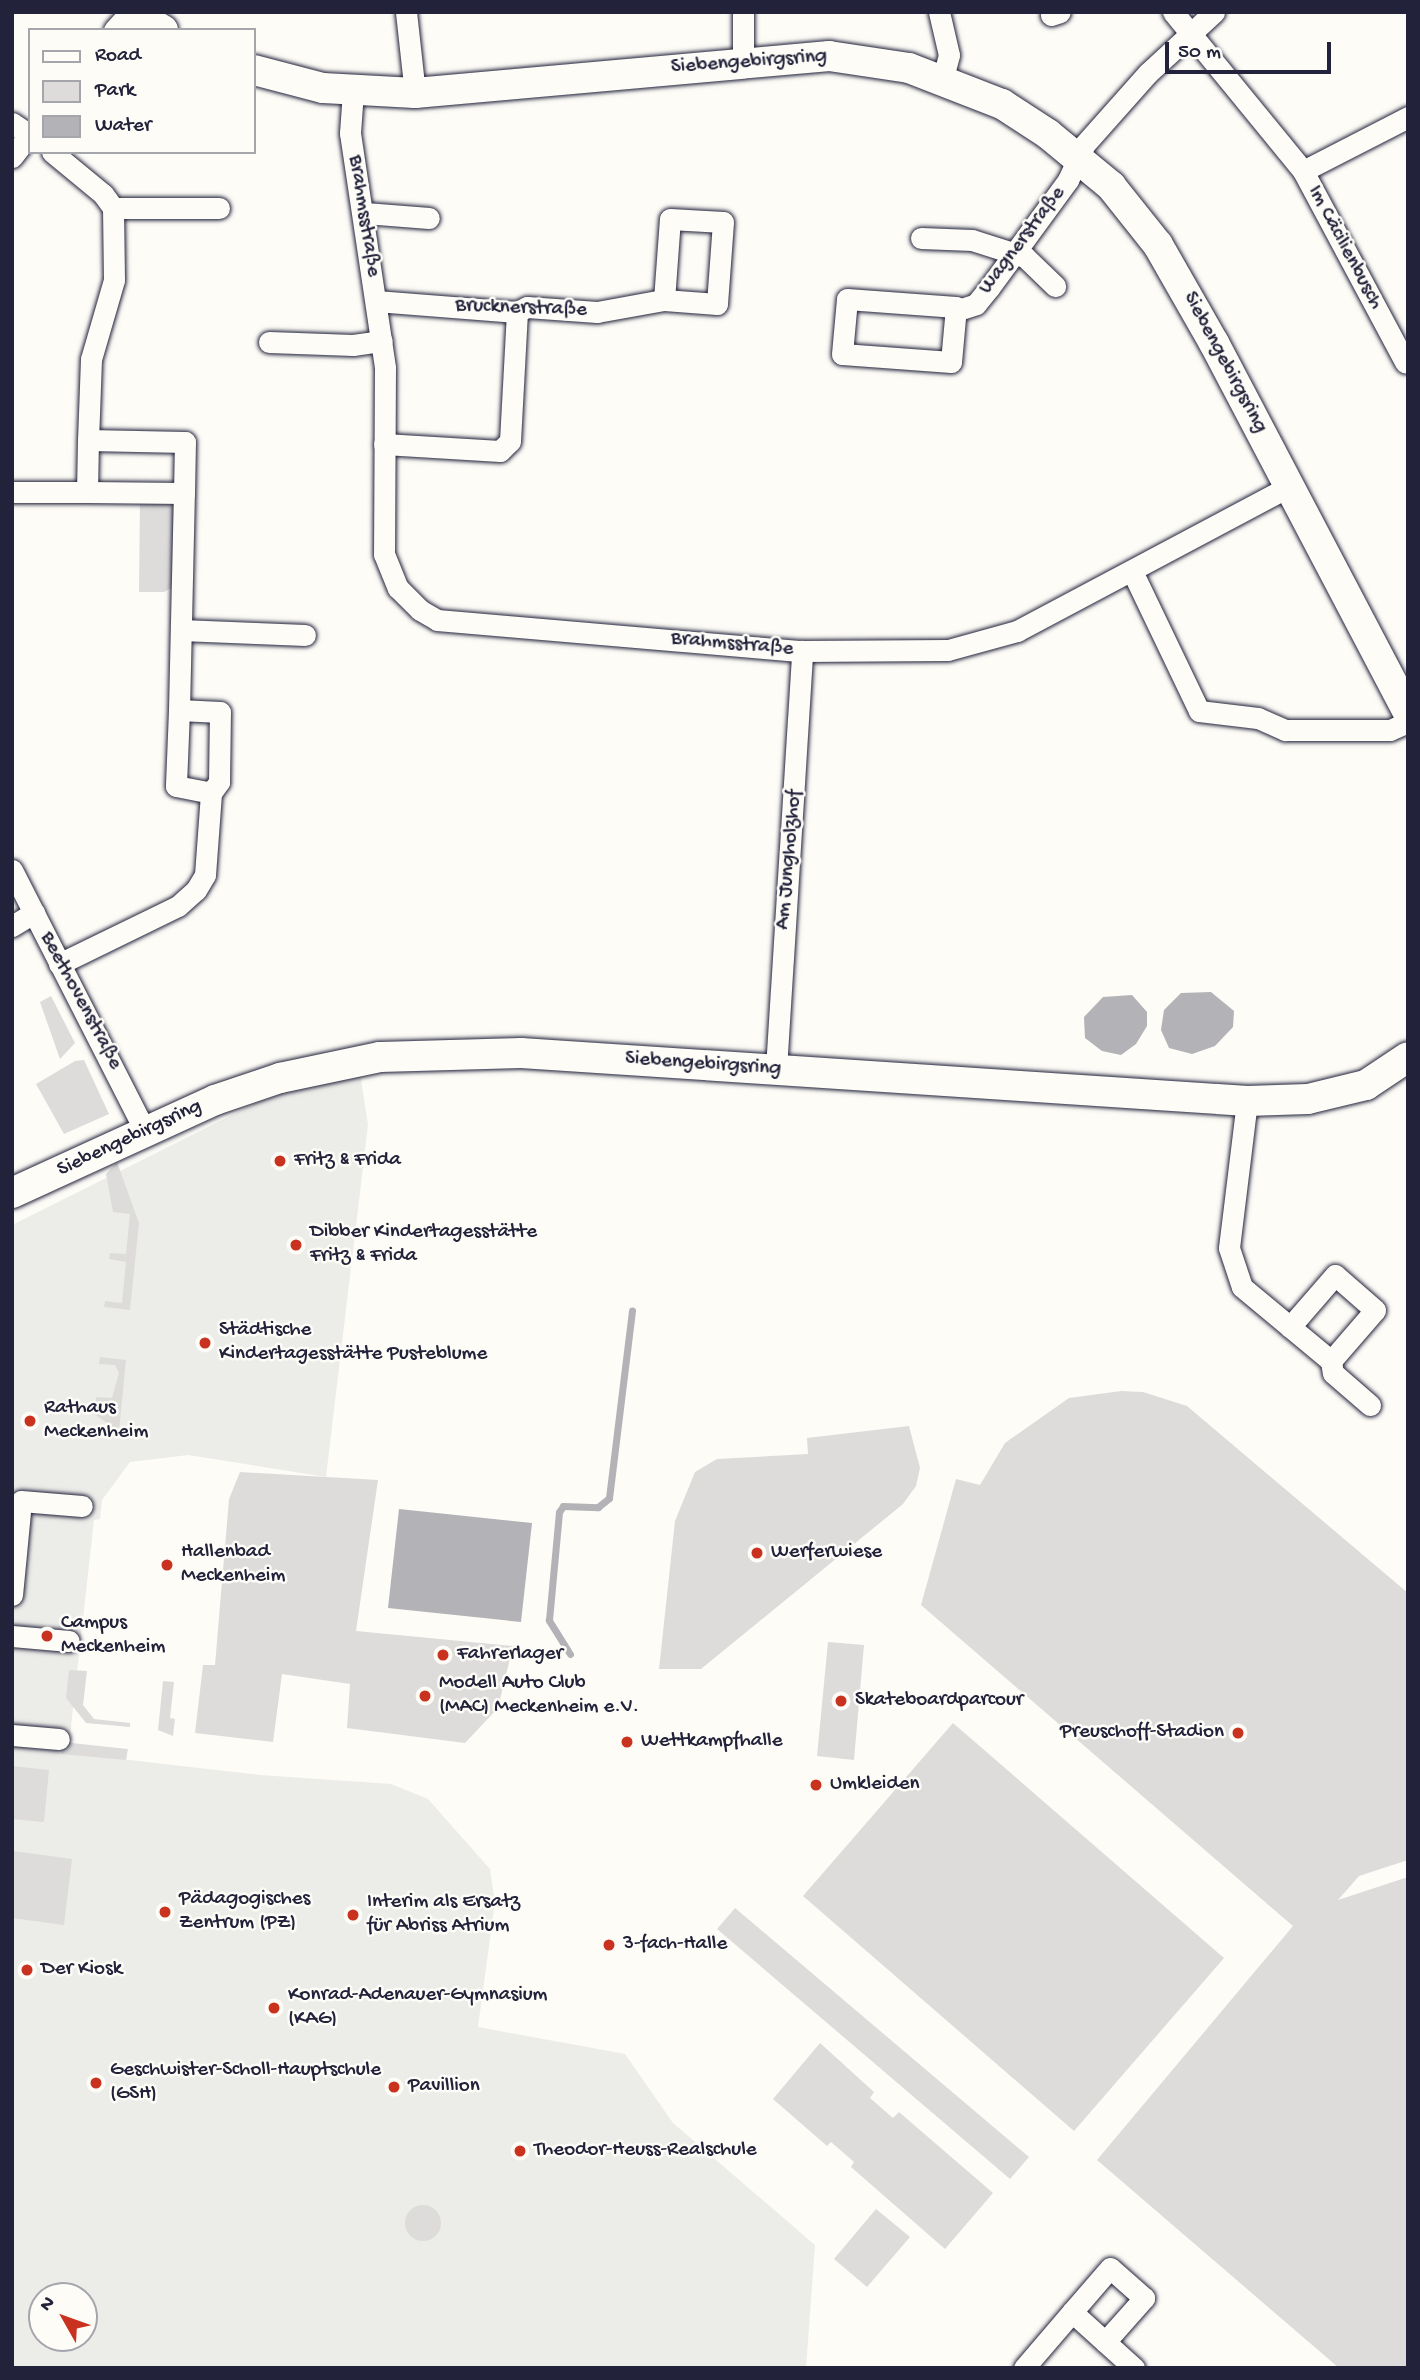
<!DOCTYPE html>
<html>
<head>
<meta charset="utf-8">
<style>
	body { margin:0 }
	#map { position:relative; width:1420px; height:2380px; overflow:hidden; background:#fdfcf7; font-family:"Gochi Hand",sans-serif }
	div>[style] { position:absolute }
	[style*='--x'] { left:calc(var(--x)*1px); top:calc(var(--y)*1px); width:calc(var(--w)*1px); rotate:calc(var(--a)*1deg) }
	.built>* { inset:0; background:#ecece9 }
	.green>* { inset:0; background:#dddcdb }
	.round { border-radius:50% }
	.water>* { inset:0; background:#b2b2b7 }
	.stream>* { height:7px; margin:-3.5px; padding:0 3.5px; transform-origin:3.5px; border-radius:3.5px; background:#b2b2b7 }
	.roads { filter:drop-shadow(0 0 2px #22223b) drop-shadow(0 0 2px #22223b) }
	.street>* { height:21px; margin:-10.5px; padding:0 10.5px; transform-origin:10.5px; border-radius:10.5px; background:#fdfcf7 }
	.secondary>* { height:30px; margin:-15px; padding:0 15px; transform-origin:15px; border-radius:15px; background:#fdfcf7 }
	.dots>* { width:19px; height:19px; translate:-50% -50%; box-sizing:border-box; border:4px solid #fdfcf7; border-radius:50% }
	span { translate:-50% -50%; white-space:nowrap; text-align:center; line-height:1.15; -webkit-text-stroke:5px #fdfcf7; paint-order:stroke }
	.street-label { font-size:21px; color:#22223b }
	.poi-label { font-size:21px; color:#22223b }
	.left { translate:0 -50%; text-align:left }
	.right { translate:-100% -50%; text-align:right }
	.frame { position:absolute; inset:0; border:14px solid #22223b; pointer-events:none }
	.legend { position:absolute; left:28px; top:28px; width:228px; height:126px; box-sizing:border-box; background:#fdfcf7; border:2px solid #a5a5ac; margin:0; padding:9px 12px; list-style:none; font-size:21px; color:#22223b }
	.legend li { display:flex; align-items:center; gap:14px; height:35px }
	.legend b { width:35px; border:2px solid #a5a5ac }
	.north { position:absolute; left:28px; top:2282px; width:70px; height:70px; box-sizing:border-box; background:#fdfcf7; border:2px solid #a5a5ac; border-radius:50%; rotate:310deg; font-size:19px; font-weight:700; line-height:28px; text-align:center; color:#22223b }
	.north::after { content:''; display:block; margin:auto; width:24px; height:32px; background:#c8321e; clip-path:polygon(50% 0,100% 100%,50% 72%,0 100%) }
	.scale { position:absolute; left:1165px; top:42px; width:166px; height:32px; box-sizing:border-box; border:4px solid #22223b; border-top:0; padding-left:9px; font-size:21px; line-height:24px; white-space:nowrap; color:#22223b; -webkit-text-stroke:5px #fdfcf7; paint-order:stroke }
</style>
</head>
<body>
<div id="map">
	<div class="built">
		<div style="clip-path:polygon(evenodd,359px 1066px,368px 1125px,326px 1477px,188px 1455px,130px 1462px,102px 1500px,100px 1519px,94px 1520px,68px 1753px,260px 1775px,391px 1784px,428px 1799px,490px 1869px,495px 1902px,478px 2027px,625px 2054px,673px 2123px,815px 2245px,806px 2368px,12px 2368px,12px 1225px,276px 1093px,359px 1066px,42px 2296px,84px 2296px,84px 2338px,42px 2338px,42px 2296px)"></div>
	</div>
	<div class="green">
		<div style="clip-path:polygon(140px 499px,164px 500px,174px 509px,173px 587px,164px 592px,139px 592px)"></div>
		<div style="clip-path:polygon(51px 996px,75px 1043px,60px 1059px,40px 1002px)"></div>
		<div style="clip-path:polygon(84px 1060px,109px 1114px,64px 1134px,36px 1084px,75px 1061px)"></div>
		<div style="clip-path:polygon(117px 1162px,139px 1223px,130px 1310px,104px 1307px,105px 1301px,122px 1303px,126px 1262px,109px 1259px,110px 1253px,126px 1254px,130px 1214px,113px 1212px,106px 1174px)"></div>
		<div style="clip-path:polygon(100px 1357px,126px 1360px,119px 1431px,94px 1414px,96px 1397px,112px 1398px,119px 1373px,115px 1365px,99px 1364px)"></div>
		<div style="clip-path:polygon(1121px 1391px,1143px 1392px,1187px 1406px,1408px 1593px,1408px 1860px,1359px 1876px,1338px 1900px,1408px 1877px,1408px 2368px,1339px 2368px,1097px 2160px,1293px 1926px,921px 1605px,956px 1479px,980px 1485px,1005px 1443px,1069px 1398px)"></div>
		<div style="clip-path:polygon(909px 1426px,920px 1468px,916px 1486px,903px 1504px,701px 1669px,659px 1669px,675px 1521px,695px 1472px,717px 1459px,808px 1454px,807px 1438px)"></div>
		<div style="clip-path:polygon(240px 1472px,378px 1480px,356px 1631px,513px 1646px,498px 1708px,465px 1743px,347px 1728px,350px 1684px,282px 1674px,273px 1742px,195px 1733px,203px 1665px,215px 1665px,229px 1499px)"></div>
		<div style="clip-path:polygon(828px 1642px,864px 1645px,854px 1760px,817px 1756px)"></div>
		<div style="clip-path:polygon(69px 1670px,87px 1671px,83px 1705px,94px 1719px,130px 1723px,130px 1727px,86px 1723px,66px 1698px)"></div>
		<div style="clip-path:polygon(163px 1681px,174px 1682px,170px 1718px,175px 1719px,173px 1736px,158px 1730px)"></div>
		<div style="clip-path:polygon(953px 1723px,1224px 1958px,1074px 2131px,803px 1896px)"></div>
		<div style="clip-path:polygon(62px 1742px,128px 1749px,126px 1760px,61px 1754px)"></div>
		<div style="clip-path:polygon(12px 1766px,49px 1770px,44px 1822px,12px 1819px)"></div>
		<div style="clip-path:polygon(13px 1851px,72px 1859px,64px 1925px,12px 1918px)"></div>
		<div style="clip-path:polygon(735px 1908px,1029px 2157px,1010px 2179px,717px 1929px)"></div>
		<div style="clip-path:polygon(820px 2043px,874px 2092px,870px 2098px,893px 2118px,899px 2112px,993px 2193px,945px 2249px,851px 2167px,854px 2162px,831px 2142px,827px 2146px,773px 2099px)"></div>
		<div class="round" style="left:405px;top:2205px;width:36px;height:36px"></div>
		<div style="clip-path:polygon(876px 2209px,910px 2237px,867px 2287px,834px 2259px)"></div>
	</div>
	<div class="water">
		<div style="clip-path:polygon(1211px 992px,1234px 1011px,1233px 1027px,1215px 1046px,1192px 1054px,1169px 1048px,1161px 1030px,1164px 1010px,1181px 993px)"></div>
		<div style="clip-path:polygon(1132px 995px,1147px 1012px,1147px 1026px,1136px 1044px,1121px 1055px,1102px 1051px,1085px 1038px,1084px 1017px,1103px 997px)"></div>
		<div style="clip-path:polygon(399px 1509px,532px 1523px,521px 1622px,388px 1608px)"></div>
	</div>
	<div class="stream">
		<div style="--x:570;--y:1654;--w:40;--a:-122"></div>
		<div style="--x:549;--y:1620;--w:108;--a:-84.7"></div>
		<div style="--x:559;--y:1512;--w:7;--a:-56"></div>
		<div style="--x:563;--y:1506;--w:35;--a:2"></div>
		<div style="--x:598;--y:1507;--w:14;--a:-39"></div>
		<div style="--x:609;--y:1498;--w:189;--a:-83"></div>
	</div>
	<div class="roads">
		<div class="street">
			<div style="--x:406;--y:12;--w:81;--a:83.7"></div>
			<div style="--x:743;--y:12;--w:49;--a:90"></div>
			<div style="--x:939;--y:12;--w:44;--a:76.9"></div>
			<div style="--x:949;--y:55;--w:24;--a:105"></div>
			<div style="--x:1173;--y:12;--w:205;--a:50.7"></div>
			<div style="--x:1303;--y:171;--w:217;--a:61.9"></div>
			<div style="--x:1051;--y:15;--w:9;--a:-18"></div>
			<div style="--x:114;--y:30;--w:24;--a:-48"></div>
			<div style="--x:353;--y:91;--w:42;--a:94.1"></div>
			<div style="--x:350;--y:133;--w:238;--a:81.5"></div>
			<div style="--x:385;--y:368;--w:186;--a:90.3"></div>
			<div style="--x:384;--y:554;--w:37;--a:68"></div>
			<div style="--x:398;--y:588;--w:31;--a:45"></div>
			<div style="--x:420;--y:610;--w:20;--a:30"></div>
			<div style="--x:437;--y:620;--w:366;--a:4.9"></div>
			<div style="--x:802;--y:651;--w:146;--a:-0.4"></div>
			<div style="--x:948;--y:650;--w:72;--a:-15.4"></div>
			<div style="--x:1017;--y:631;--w:309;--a:-28"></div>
			<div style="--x:12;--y:123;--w:22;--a:34"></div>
			<div style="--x:52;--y:152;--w:66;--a:39.5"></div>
			<div style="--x:103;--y:194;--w:17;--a:54"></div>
			<div style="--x:113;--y:208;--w:72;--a:89.2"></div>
			<div style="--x:114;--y:280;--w:82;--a:106.2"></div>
			<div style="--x:91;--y:359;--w:81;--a:92.1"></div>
			<div style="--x:12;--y:157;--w:29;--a:-52"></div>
			<div style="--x:1303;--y:171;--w:118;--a:-27.2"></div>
			<div style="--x:113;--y:208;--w:106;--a:0"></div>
			<div style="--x:365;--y:213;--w:64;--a:4.5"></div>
			<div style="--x:670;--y:219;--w:53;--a:3.2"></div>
			<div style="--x:723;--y:222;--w:82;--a:94.2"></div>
			<div style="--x:717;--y:304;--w:53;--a:-175.7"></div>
			<div style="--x:664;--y:300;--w:81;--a:-85.8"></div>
			<div style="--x:921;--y:238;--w:51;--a:2.2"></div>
			<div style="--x:972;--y:240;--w:56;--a:17.8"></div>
			<div style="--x:1025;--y:257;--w:42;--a:44"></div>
			<div style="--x:847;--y:299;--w:109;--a:4.2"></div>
			<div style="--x:956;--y:307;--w:55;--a:95.2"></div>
			<div style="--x:951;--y:362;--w:109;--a:-175.8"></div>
			<div style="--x:842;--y:354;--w:55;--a:-84.8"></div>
			<div style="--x:376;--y:301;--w:141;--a:4.5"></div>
			<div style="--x:517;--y:312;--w:11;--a:-27"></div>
			<div style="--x:527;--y:307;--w:70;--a:4.1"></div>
			<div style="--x:597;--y:312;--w:68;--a:-10.2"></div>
			<div style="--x:955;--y:311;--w:22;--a:-18"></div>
			<div style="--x:976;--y:304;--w:21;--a:-51"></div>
			<div style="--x:989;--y:288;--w:134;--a:-53.8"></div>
			<div style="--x:1068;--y:180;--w:38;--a:-65"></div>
			<div style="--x:1084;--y:145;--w:96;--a:-48.4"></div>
			<div style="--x:1148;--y:73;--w:90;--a:-42.7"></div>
			<div style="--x:269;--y:342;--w:84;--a:2"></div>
			<div style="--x:353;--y:345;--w:29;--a:-8"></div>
			<div style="--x:384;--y:444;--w:116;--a:3.5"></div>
			<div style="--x:500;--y:451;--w:14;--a:-45"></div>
			<div style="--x:510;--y:441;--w:129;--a:-86.9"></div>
			<div style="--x:12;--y:492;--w:75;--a:0"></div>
			<div style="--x:1132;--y:571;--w:155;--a:64.4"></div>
			<div style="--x:1199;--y:711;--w:59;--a:6.8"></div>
			<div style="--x:1258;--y:718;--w:30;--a:24"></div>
			<div style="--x:1285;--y:730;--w:105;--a:0"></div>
			<div style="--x:1390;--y:730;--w:20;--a:-24"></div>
			<div style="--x:181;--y:630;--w:124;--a:2.3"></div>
			<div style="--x:179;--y:710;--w:217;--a:-88.7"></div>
			<div style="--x:184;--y:493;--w:51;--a:-88.9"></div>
			<div style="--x:185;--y:442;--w:97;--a:-178.8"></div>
			<div style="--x:88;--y:440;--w:52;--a:91.1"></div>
			<div style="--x:87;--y:492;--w:97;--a:0.6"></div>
			<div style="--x:12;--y:870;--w:293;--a:63"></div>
			<div style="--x:12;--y:926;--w:26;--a:-31"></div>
			<div style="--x:59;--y:964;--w:132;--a:-26"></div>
			<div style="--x:178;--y:906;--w:24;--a:-42"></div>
			<div style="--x:196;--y:890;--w:17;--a:-59"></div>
			<div style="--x:205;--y:875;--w:82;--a:-85.8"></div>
			<div style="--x:211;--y:793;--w:14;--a:-54"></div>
			<div style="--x:219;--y:782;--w:70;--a:-89.2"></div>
			<div style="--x:220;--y:712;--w:41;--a:-177.2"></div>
			<div style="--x:179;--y:710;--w:76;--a:92.3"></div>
			<div style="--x:176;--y:786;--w:36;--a:11"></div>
			<div style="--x:776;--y:1069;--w:419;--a:-86.4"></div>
			<div style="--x:1247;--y:1101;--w:148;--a:97"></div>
			<div style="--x:1229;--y:1248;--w:41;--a:71.6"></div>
			<div style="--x:1242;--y:1287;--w:116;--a:39.7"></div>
			<div style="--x:1331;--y:1361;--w:67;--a:-49.2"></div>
			<div style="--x:1375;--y:1310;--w:53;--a:-138.8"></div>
			<div style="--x:1335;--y:1275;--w:69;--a:130.9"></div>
			<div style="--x:1331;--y:1361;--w:12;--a:81"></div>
			<div style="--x:1333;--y:1373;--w:49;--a:40.9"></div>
			<div style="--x:12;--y:1595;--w:94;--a:-84.5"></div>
			<div style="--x:21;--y:1501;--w:61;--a:4.7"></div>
			<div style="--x:12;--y:1636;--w:57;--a:5"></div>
			<div style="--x:12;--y:1735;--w:47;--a:4.9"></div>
			<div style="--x:1105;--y:2342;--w:59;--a:-48.4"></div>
			<div style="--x:1144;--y:2298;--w:45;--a:-138.6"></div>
			<div style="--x:1110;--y:2268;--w:58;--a:130.8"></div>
			<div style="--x:1072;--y:2312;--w:84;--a:42.1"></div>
			<div style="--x:1024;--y:2368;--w:74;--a:-49.4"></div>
		</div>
		<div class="secondary">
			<div style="--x:133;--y:12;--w:35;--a:31"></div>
			<div style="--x:254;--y:70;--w:71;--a:14.6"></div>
			<div style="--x:323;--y:88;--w:92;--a:3.1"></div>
			<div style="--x:415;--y:93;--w:416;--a:-5.1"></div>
			<div style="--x:829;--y:56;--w:81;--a:8.5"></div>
			<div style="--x:909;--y:68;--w:100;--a:21.2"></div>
			<div style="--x:1002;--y:104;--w:55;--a:33.1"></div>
			<div style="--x:1048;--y:134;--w:82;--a:39.5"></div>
			<div style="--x:1111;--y:186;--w:75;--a:51.5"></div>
			<div style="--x:1158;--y:245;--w:113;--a:60.3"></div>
			<div style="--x:1214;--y:343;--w:418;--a:62.3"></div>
			<div style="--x:12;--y:1193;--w:223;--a:-24.6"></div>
			<div style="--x:215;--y:1100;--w:69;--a:-18.7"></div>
			<div style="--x:280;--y:1078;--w:102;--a:-11.9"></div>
			<div style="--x:380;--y:1057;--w:141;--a:-1.6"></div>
			<div style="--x:521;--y:1053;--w:728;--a:3.78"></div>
			<div style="--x:1247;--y:1101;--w:61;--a:-1.9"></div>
			<div style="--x:1308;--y:1099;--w:60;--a:-13.6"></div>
			<div style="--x:1366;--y:1085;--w:50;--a:-33.7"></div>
		</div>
	</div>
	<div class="dots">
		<div style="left:280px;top:1161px;background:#c8321e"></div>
		<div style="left:296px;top:1245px;background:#c8321e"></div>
		<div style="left:205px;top:1343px;background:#c8321e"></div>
		<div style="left:30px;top:1421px;background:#c8321e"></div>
		<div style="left:757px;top:1553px;background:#c8321e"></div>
		<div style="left:167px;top:1565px;background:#c8321e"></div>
		<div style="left:47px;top:1636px;background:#c8321e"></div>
		<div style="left:443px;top:1655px;background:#c8321e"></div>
		<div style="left:425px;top:1696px;background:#c8321e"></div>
		<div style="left:841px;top:1701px;background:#c8321e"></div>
		<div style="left:1238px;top:1733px;background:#c8321e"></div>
		<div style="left:627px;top:1742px;background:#c8321e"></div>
		<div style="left:816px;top:1785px;background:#c8321e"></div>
		<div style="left:165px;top:1912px;background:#c8321e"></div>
		<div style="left:353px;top:1915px;background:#c8321e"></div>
		<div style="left:609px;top:1945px;background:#c8321e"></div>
		<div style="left:27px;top:1970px;background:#c8321e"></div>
		<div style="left:274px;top:2008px;background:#c8321e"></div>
		<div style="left:96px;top:2083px;background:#c8321e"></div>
		<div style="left:394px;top:2087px;background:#c8321e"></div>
		<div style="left:520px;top:2151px;background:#c8321e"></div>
	</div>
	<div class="street-label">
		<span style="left:749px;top:63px;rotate:-4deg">Siebengebirgsring</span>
		<span style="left:363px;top:216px;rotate:81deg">Brahmsstraße</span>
		<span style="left:1023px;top:241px;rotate:-53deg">Wagnerstraße</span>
		<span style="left:1344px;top:248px;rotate:62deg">Im Cäcilienbusch</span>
		<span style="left:521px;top:309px;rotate:2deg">Brucknerstraße</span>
		<span style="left:1224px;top:363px;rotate:62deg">Siebengebirgsring</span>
		<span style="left:732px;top:645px;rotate:5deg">Brahmsstraße</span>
		<span style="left:790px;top:860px;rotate:-85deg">Am Jungholzhof</span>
		<span style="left:80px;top:1001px;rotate:62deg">Beethovenstraße</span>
		<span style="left:703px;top:1065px;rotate:4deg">Siebengebirgsring</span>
		<span style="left:130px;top:1139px;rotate:-25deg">Siebengebirgsring</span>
	</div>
	<div class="poi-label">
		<span class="left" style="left:294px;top:1161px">Fritz &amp; Frida</span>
		<span class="left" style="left:310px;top:1245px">Dibber Kindertagesstätte<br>Fritz &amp; Frida</span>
		<span class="left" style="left:219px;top:1343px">Städtische<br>Kindertagesstätte Pusteblume</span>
		<span class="left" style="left:44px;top:1421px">Rathaus<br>Meckenheim</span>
		<span class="left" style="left:181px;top:1565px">Hallenbad<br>Meckenheim</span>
		<span class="left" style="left:771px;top:1553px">Werferwiese</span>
		<span class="left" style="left:61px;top:1636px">Campus<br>Meckenheim</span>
		<span class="left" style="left:457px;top:1655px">Fahrerlager</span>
		<span class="left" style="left:439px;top:1696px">Modell Auto Club<br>(MAC) Meckenheim e.V.</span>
		<span class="left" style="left:855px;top:1701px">Skateboardparcour</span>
		<span class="right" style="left:1224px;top:1733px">Preuschoff-Stadion</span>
		<span class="left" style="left:641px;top:1742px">Wettkampfhalle</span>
		<span class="left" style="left:830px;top:1785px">Umkleiden</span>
		<span class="left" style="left:179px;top:1912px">Pädagogisches<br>Zentrum (PZ)</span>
		<span class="left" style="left:367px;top:1915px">Interim als Ersatz<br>für Abriss Atrium</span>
		<span class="left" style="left:623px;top:1945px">3-fach-Halle</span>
		<span class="left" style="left:41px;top:1970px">Der Kiosk</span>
		<span class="left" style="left:288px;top:2008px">Konrad-Adenauer-Gymnasium<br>(KAG)</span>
		<span class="left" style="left:110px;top:2083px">Geschwister-Scholl-Hauptschule<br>(GSH)</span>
		<span class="left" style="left:408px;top:2087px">Pavillion</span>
		<span class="left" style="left:534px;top:2151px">Theodor-Heuss-Realschule</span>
	</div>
	<div class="frame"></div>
	<ul class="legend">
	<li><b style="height:9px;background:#fdfcf7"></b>Road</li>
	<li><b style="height:19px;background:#dddcdb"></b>Park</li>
	<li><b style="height:19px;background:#b2b2b7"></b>Water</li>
	</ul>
	<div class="north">N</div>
	<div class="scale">50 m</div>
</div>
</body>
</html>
